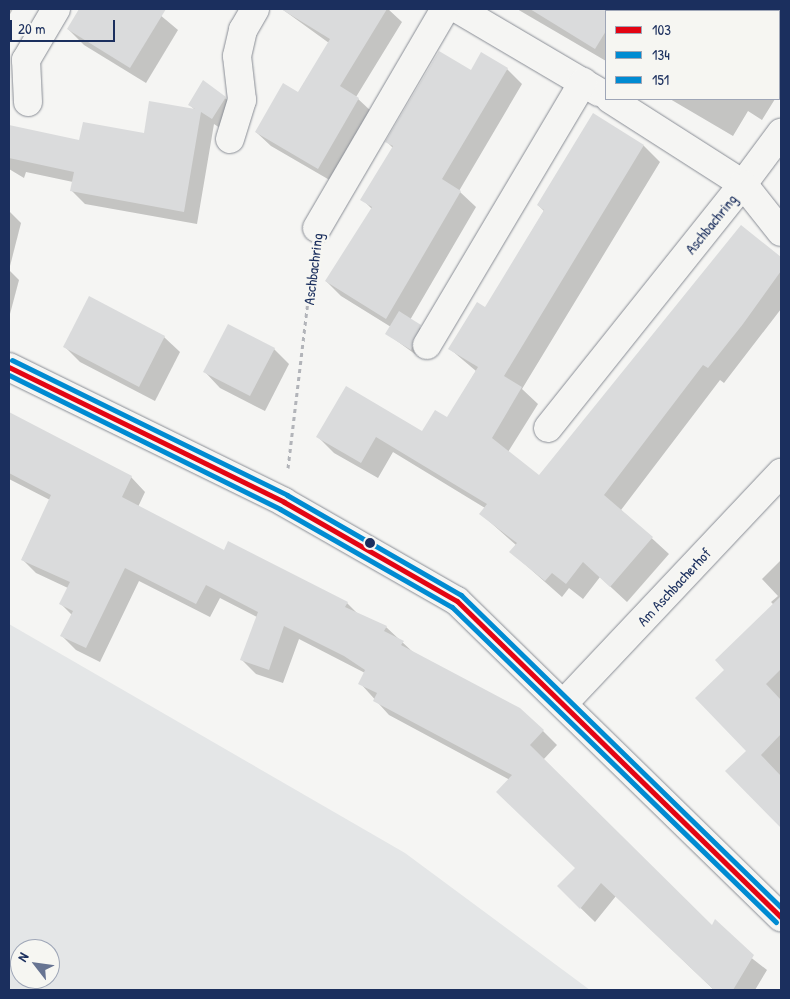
<!DOCTYPE html>
<html>
<head>
<meta charset="utf-8">
<style>
	body { margin:0 }
	#map { position:relative; width:790px; height:999px; overflow:hidden; background:#f5f5f3; font-family:"Patrick Hand",sans-serif }
	div>[style] { position:absolute }
	[style*='--x'] { left:calc(var(--x)*1px); top:calc(var(--y)*1px); width:calc(var(--w)*1px); rotate:calc(var(--a)*1deg) }
	.green>* { inset:0; background:#e4e6e7 }
	.shadow>* { inset:0; background:#0003 }
	.building>* { inset:0; background:#dadbdc }
	.path>* { height:3px; margin-top:-1.5px; transform-origin:0; background:repeating-linear-gradient(90deg,#b2b4b9 0 4px,transparent 0 8px) }
	.roads { filter:drop-shadow(0 0 1px #898d95) drop-shadow(0 0 1px #898d95) }
	.minor>* { height:28px; margin:-14px; padding:0 14px; transform-origin:14px; border-radius:14px; background:#f5f5f3 }
	.bus-1>* { height:5px; margin:-2.5px; padding:0 2.5px; transform-origin:2.5px; border-radius:2.5px; background:#e30513 }
	.bus-2>* { height:5px; margin:-2.5px; padding:0 2.5px; transform-origin:2.5px; border-radius:2.5px; background:#008bd2 }
	.bus-3>* { height:5px; margin:-2.5px; padding:0 2.5px; transform-origin:2.5px; border-radius:2.5px; background:#008bd2 }
	.dots>* { width:14px; height:14px; translate:-50% -50%; box-sizing:border-box; border:2px solid #f6f6f2; border-radius:50% }
	span { translate:-50% -50%; white-space:nowrap; text-align:center; line-height:1.15; -webkit-text-stroke:5px #f6f6f2; paint-order:stroke }
	.street-label { font-size:15px; color:#1b2f5e }
	.frame { position:absolute; inset:0; border:10px solid #1b2f5e; pointer-events:none }
	.legend { position:absolute; left:605px; top:10px; width:175px; height:90px; box-sizing:border-box; background:#f6f6f2; border:1px solid #9ea6b7; margin:0; padding:6px 9px; list-style:none; font-size:15px; color:#1b2f5e }
	.legend li { display:flex; align-items:center; gap:10px; height:25px }
	.legend b { width:25px; border:1px solid #9ea6b7 }
	.north { position:absolute; left:10px; top:939px; width:50px; height:50px; box-sizing:border-box; background:#f6f6f2; border:1px solid #9ea6b7; border-radius:50%; rotate:300deg; font-size:14px; font-weight:700; line-height:20px; text-align:center; color:#1b2f5e }
	.north::after { content:''; display:block; margin:auto; width:18px; height:22px; background:#677492; clip-path:polygon(50% 0,100% 100%,50% 72%,0 100%) }
	.scale { position:absolute; left:10px; top:20px; width:105px; height:22px; box-sizing:border-box; border:2px solid #1b2f5e; border-top:0; padding-left:6px; font-size:15px; line-height:18px; white-space:nowrap; color:#1b2f5e; -webkit-text-stroke:4px #f6f6f2; paint-order:stroke }
</style>
</head>
<body>
<div id="map">
	<div class="green">
		<div style="clip-path:polygon(evenodd,9px 624px,405px 853px,590px 990px,9px 990px,9px 624px,20px 949px,50px 949px,50px 979px,20px 979px,20px 949px)"></div>
	</div>
	<div class="shadow">
		<div style="clip-path:polygon(9px 9px,13px 9px,9px 16px)"></div>
		<div style="clip-path:polygon(81px 9px,153px 9px,178px 30px,146px 83px,84px 45px,68px 29px)"></div>
		<div style="clip-path:polygon(282px 9px,388px 9px,402px 22px,356px 97px,373px 113px,333px 182px,271px 146px,256px 132px,298px 93px,329px 43px)"></div>
		<div style="clip-path:polygon(517px 9px,627px 9px,631px 11px,606px 11px,606px 61px)"></div>
		<div style="clip-path:polygon(746px 9px,781px 9px,779px 92px,779px 11px)"></div>
		<div style="clip-path:polygon(507px 69px,522px 84px,459px 191px,476px 207px,410px 320px,428px 334px,419px 357px,386px 333px,391px 327px,341px 296px,326px 281px,372px 209px,362px 199px,393px 148px,387px 142px,471px 72px)"></div>
		<div style="clip-path:polygon(204px 82px,238px 108px,226px 132px,214px 124px,197px 224px,85px 204px,72px 191px,73px 182px,26px 172px,24px 178px,9px 169px,9px 126px,80px 141px,145px 134px,195px 110px,189px 104px)"></div>
		<div style="clip-path:polygon(670px 99px,775px 99px,762px 120px,748px 111px,733px 136px)"></div>
		<div style="clip-path:polygon(594px 115px,644px 146px,660px 162px,522px 389px,538px 404px,508px 452px,539px 477px,741px 227px,781px 259px,781px 309px,724px 383px,720px 380px,621px 510px,669px 554px,627px 602px,600px 577px,583px 599px,569px 588px,562px 597px,511px 552px,516px 545px,481px 514px,485px 508px,393px 452px,378px 478px,334px 453px,318px 437px,423px 433px,447px 419px,476px 371px,450px 349px,485px 309px,544px 211px,538px 205px)"></div>
		<div style="clip-path:polygon(9px 211px,21px 223px,9px 270px)"></div>
		<div style="clip-path:polygon(9px 270px,19px 280px,10px 314px,9px 313px)"></div>
		<div style="clip-path:polygon(164px 337px,180px 352px,155px 401px,80px 362px,64px 346px)"></div>
		<div style="clip-path:polygon(274px 349px,289px 364px,265px 411px,220px 388px,205px 372px)"></div>
		<div style="clip-path:polygon(15px 417px,131px 477px,145px 492px,138px 507px,224px 551px,347px 603px,360px 616px,386px 627px,415px 654px,543px 731px,557px 745px,543px 760px,712px 927px,767px 970px,755px 990px,714px 990px,616px 896px,595px 922px,558px 886px,577px 868px,510px 780px,389px 715px,360px 683px,365px 673px,299px 639px,283px 683px,256px 674px,242px 660px,257px 617px,220px 598px,210px 617px,139px 581px,100px 662px,76px 650px,62px 636px,72px 615px,61px 604px,68px 588px,36px 573px,22px 559px,50px 500px,9px 479px,9px 429px)"></div>
		<div style="clip-path:polygon(781px 560px,780px 776px,781px 827px,727px 771px,748px 751px,726px 670px,774px 605px,771px 602px,778px 596px,762px 579px)"></div>
	</div>
	<div class="building">
		<div style="clip-path:polygon(79px 9px,166px 9px,130px 68px,67px 29px)"></div>
		<div style="clip-path:polygon(281px 9px,387px 9px,340px 86px,359px 98px,318px 169px,255px 132px,283px 83px,298px 92px,330px 39px)"></div>
		<div style="clip-path:polygon(530px 9px,606px 9px,606px 31px,595px 49px)"></div>
		<div style="clip-path:polygon(439px 51px,471px 70px,481px 52px,508px 68px,442px 179px,461px 191px,386px 319px,325px 281px,372px 207px,360px 200px,393px 146px,385px 142px)"></div>
		<div style="clip-path:polygon(203px 80px,226px 97px,212px 119px,201px 112px,184px 212px,70px 191px,74px 172px,9px 158px,9px 125px,79px 140px,83px 122px,144px 133px,149px 101px,195px 109px,188px 105px)"></div>
		<div style="clip-path:polygon(593px 113px,644px 145px,504px 376px,522px 387px,492px 438px,539px 475px,741px 225px,781px 257px,781px 271px,743px 324px,708px 368px,703px 365px,604px 495px,653px 537px,610px 587px,583px 562px,566px 584px,552px 573px,545px 581px,509px 552px,517px 543px,479px 514px,487px 504px,376px 437px,361px 463px,316px 437px,346px 386px,422px 431px,435px 410px,447px 417px,478px 367px,448px 349px,477px 302px,485px 307px,544px 210px,537px 205px)"></div>
		<div style="clip-path:polygon(89px 296px,165px 336px,139px 387px,63px 347px)"></div>
		<div style="clip-path:polygon(399px 311px,421px 325px,411px 350px,385px 334px)"></div>
		<div style="clip-path:polygon(228px 324px,275px 348px,250px 396px,203px 372px)"></div>
		<div style="clip-path:polygon(9px 412px,132px 476px,122px 497px,224px 550px,228px 541px,348px 602px,345px 607px,387px 626px,384px 631px,404px 641px,401px 645px,520px 708px,544px 730px,530px 745px,712px 925px,715px 919px,754px 955px,733px 990px,714px 990px,601px 883px,580px 909px,557px 886px,575px 868px,496px 792px,512px 775px,373px 701px,377px 693px,358px 684px,365px 670px,344px 656px,284px 626px,269px 670px,240px 660px,258px 612px,206px 585px,196px 604px,125px 568px,86px 648px,60px 636px,73px 611px,59px 604px,70px 582px,21px 560px,51px 495px,9px 473px)"></div>
		<div style="clip-path:polygon(781px 596px,781px 669px,766px 684px,781px 700px,781px 734px,761px 755px,781px 776px,781px 828px,725px 771px,746px 751px,695px 698px,724px 670px,715px 660px)"></div>
	</div>
	<div class="path">
		<div style="--x:288;--y:468;--w:211;--a:-83.2"></div>
	</div>
	<div class="roads">
		<div class="minor">
			<div style="--x:458;--y:9;--w:164;--a:30.5"></div>
			<div style="--x:610;--y:99;--w:158;--a:32.6"></div>
			<div style="--x:743;--y:184;--w:64;--a:-53.3"></div>
			<div style="--x:28;--y:102;--w:42;--a:-92.7"></div>
			<div style="--x:26;--y:60;--w:59;--a:-59.5"></div>
			<div style="--x:230;--y:139;--w:41;--a:-72.9"></div>
			<div style="--x:242;--y:100;--w:44;--a:-96.5"></div>
			<div style="--x:237;--y:56;--w:27;--a:-77"></div>
			<div style="--x:243;--y:30;--w:24;--a:-60"></div>
			<div style="--x:317;--y:228;--w:254;--a:-59.7"></div>
			<div style="--x:427;--y:345;--w:306;--a:-59.3"></div>
			<div style="--x:9;--y:367;--w:306;--a:26.1"></div>
			<div style="--x:284;--y:502;--w:199;--a:29.8"></div>
			<div style="--x:457;--y:601;--w:453;--a:44.3"></div>
			<div style="--x:548;--y:428;--w:312;--a:-51.4"></div>
			<div style="--x:743;--y:184;--w:61;--a:51.6"></div>
			<div style="--x:565;--y:702;--w:315;--a:-46.7"></div>
		</div>
	</div>
	<div class="bus-1">
		<div style="--x:9;--y:367;--w:306;--a:26.1"></div>
		<div style="--x:284;--y:502;--w:199;--a:29.8"></div>
		<div style="--x:457;--y:601;--w:453;--a:44.3"></div>
	</div>
	<div class="bus-2">
		<div style="--x:9;--y:375;--w:302;--a:26.3"></div>
		<div style="--x:280;--y:509;--w:198;--a:29.7"></div>
		<div style="--x:452;--y:607;--w:452;--a:44.2"></div>
	</div>
	<div class="bus-3">
		<div style="--x:12;--y:360;--w:306;--a:26.1"></div>
		<div style="--x:287;--y:495;--w:201;--a:29.9"></div>
		<div style="--x:461;--y:595;--w:447;--a:44.3"></div>
	</div>
	<div class="dots">
		<div style="left:370px;top:543px;background:#1b2f5e"></div>
	</div>
	<div class="street-label">
		<span style="left:711px;top:224px;rotate:-51deg">Aschbachring</span>
		<span style="left:313px;top:269px;rotate:-83deg">Aschbachring</span>
		<span style="left:674px;top:587px;rotate:-47deg">Am Aschbacherhof</span>
	</div>
	<div class="frame"></div>
	<ul class="legend">
	<li><b style="height:6px;background:#e30513"></b>103</li>
	<li><b style="height:6px;background:#008bd2"></b>134</li>
	<li><b style="height:6px;background:#008bd2"></b>151</li>
	</ul>
	<div class="north">N</div>
	<div class="scale">20 m</div>
</div>
</body>
</html>
